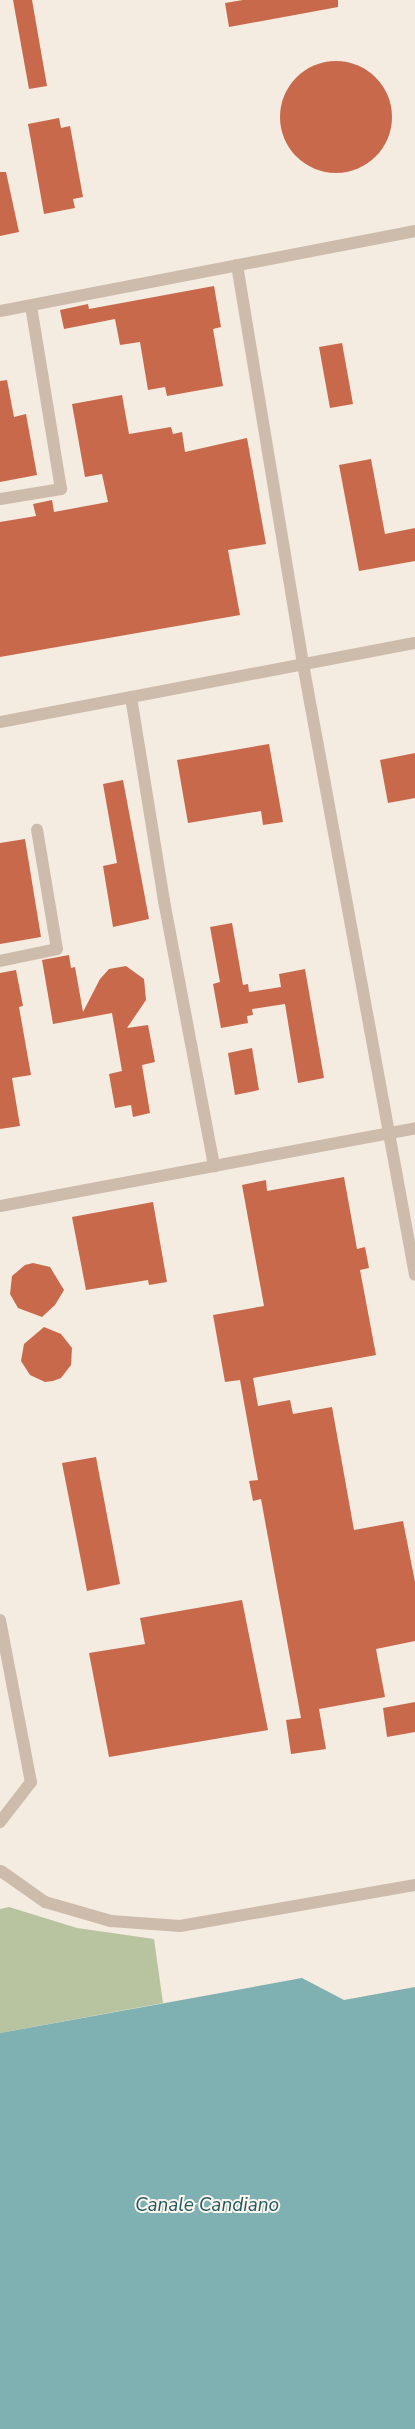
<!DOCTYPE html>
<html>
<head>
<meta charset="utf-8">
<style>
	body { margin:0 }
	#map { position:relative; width:415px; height:2429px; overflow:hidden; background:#f4ebe1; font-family:"Nunito Sans",sans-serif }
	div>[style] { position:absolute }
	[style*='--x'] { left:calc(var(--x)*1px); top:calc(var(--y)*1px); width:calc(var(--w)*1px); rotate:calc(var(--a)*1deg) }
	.green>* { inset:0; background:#b8c4a0 }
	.water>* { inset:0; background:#7fb0b2 }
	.building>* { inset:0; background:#c8694b }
	.round { border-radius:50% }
	.minor>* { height:12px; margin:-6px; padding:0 6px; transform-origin:6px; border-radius:6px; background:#cdbbac }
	span { translate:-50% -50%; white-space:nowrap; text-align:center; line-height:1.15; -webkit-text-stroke:4px #fbf5ee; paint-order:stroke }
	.water-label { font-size:19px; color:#1f5a5e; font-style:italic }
</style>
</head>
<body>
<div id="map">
	<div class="green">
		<div style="clip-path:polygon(9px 1907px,77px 1928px,154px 1939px,163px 2003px,0 2033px,0 1909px)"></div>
	</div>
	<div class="water">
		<div style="clip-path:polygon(302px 1978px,344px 2000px,415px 1987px,415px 2429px,0 2429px,0 2033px)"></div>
	</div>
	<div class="building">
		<div style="clip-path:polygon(13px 0,32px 0,47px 86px,29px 89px)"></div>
		<div style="clip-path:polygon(243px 0,338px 0,338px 7px,229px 27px,225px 3px)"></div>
		<div class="round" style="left:280px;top:61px;width:112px;height:112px"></div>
		<div style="clip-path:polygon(59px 118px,61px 128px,70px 126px,83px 197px,73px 199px,75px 208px,44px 214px,28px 124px)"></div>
		<div style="clip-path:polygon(0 172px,6px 172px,19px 232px,0 236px)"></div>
		<div style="clip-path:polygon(214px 286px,221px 327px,213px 329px,223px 386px,167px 396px,165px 387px,148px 390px,140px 342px,120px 345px,115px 319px,64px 329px,60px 310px,88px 304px,89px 309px)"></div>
		<div style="clip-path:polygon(342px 343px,353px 404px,330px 408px,319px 347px)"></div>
		<div style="clip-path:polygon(7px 380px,14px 417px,26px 414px,37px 475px,0 482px,0 381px)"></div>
		<div style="clip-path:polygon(122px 395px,129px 434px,171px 427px,173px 434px,182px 432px,185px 452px,247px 438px,266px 544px,228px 550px,240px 615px,0 657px,0 522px,36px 516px,33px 504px,52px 500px,54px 512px,108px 502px,102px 474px,85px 477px,72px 404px)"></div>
		<div style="clip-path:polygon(371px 459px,385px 534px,415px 528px,415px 561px,359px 571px,339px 465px)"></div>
		<div style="clip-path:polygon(269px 744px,283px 822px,263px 825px,261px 811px,188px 823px,177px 760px)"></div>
		<div style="clip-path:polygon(415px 753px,415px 798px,388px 803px,380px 760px)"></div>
		<div style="clip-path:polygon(123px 780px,149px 919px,113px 927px,103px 866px,117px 863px,103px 784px)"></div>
		<div style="clip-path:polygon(25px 839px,41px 937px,0 944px,0 843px)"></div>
		<div style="clip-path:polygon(232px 923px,243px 985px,248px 984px,249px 992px,281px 987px,279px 974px,305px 969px,324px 1078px,298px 1083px,285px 1004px,252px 1009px,253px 1015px,247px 1016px,248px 1023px,221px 1028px,213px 984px,220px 982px,210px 927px)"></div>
		<div style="clip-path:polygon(69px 955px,71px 968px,75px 967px,83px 1012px,100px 979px,109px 969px,126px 966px,144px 979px,146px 1000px,127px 1028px,148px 1025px,155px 1062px,142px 1065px,150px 1113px,133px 1117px,131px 1105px,115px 1108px,109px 1074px,122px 1071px,112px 1013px,53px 1024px,42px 960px)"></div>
		<div style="clip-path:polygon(16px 970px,23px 1006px,19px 1007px,31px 1075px,12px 1078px,20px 1126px,0 1129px,0 973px)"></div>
		<div style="clip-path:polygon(252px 1048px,259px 1090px,235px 1095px,228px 1053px)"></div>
		<div style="clip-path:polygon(344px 1177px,357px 1249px,365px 1247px,369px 1268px,360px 1270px,376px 1355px,253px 1378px,258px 1406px,290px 1400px,293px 1414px,332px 1407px,354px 1530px,403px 1521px,415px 1582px,415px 1641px,376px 1649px,385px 1697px,319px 1709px,326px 1749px,291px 1754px,286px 1720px,301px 1718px,261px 1499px,253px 1501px,249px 1481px,258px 1480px,240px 1380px,225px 1382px,213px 1315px,264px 1306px,242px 1185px,266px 1180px,267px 1191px)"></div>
		<div style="clip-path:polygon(153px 1202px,167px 1282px,149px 1285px,148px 1280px,86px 1290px,72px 1217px)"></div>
		<div style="clip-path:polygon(33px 1263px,50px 1267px,64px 1290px,55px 1305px,42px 1317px,18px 1308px,10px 1294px,12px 1276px,25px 1265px)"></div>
		<div style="clip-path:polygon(44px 1327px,61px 1334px,72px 1348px,71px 1365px,61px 1378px,53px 1381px,45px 1382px,30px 1375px,21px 1361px,24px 1344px)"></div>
		<div style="clip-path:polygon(96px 1457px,120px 1584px,87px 1591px,62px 1463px)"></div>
		<div style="clip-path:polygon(242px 1600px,268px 1730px,109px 1757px,89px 1653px,145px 1644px,140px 1618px)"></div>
		<div style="clip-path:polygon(415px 1702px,415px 1732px,387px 1737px,383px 1708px)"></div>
	</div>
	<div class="minor">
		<div style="--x:237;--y:265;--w:404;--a:80.6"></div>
		<div style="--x:303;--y:664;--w:621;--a:79.61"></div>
		<div style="--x:0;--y:311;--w:423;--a:-10.9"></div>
		<div style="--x:0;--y:499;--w:62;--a:-9.3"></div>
		<div style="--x:61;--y:489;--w:186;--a:-99.3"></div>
		<div style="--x:131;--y:697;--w:207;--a:80.8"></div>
		<div style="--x:164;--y:901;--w:270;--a:79.3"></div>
		<div style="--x:0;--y:722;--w:422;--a:-10.8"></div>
		<div style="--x:0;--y:961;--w:58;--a:-11.9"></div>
		<div style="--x:57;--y:949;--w:121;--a:-99.5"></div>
		<div style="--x:0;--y:1206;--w:422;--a:-10.6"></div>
		<div style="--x:0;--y:1620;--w:165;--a:79.2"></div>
		<div style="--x:31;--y:1782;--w:51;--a:127.8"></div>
		<div style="--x:1;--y:1871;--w:54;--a:35.2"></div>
		<div style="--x:45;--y:1902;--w:69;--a:16.1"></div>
		<div style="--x:111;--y:1921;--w:69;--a:4.1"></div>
		<div style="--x:180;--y:1926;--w:239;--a:-9.9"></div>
	</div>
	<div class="water-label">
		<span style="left:207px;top:2206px">Canale Candiano</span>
	</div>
</div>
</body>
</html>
